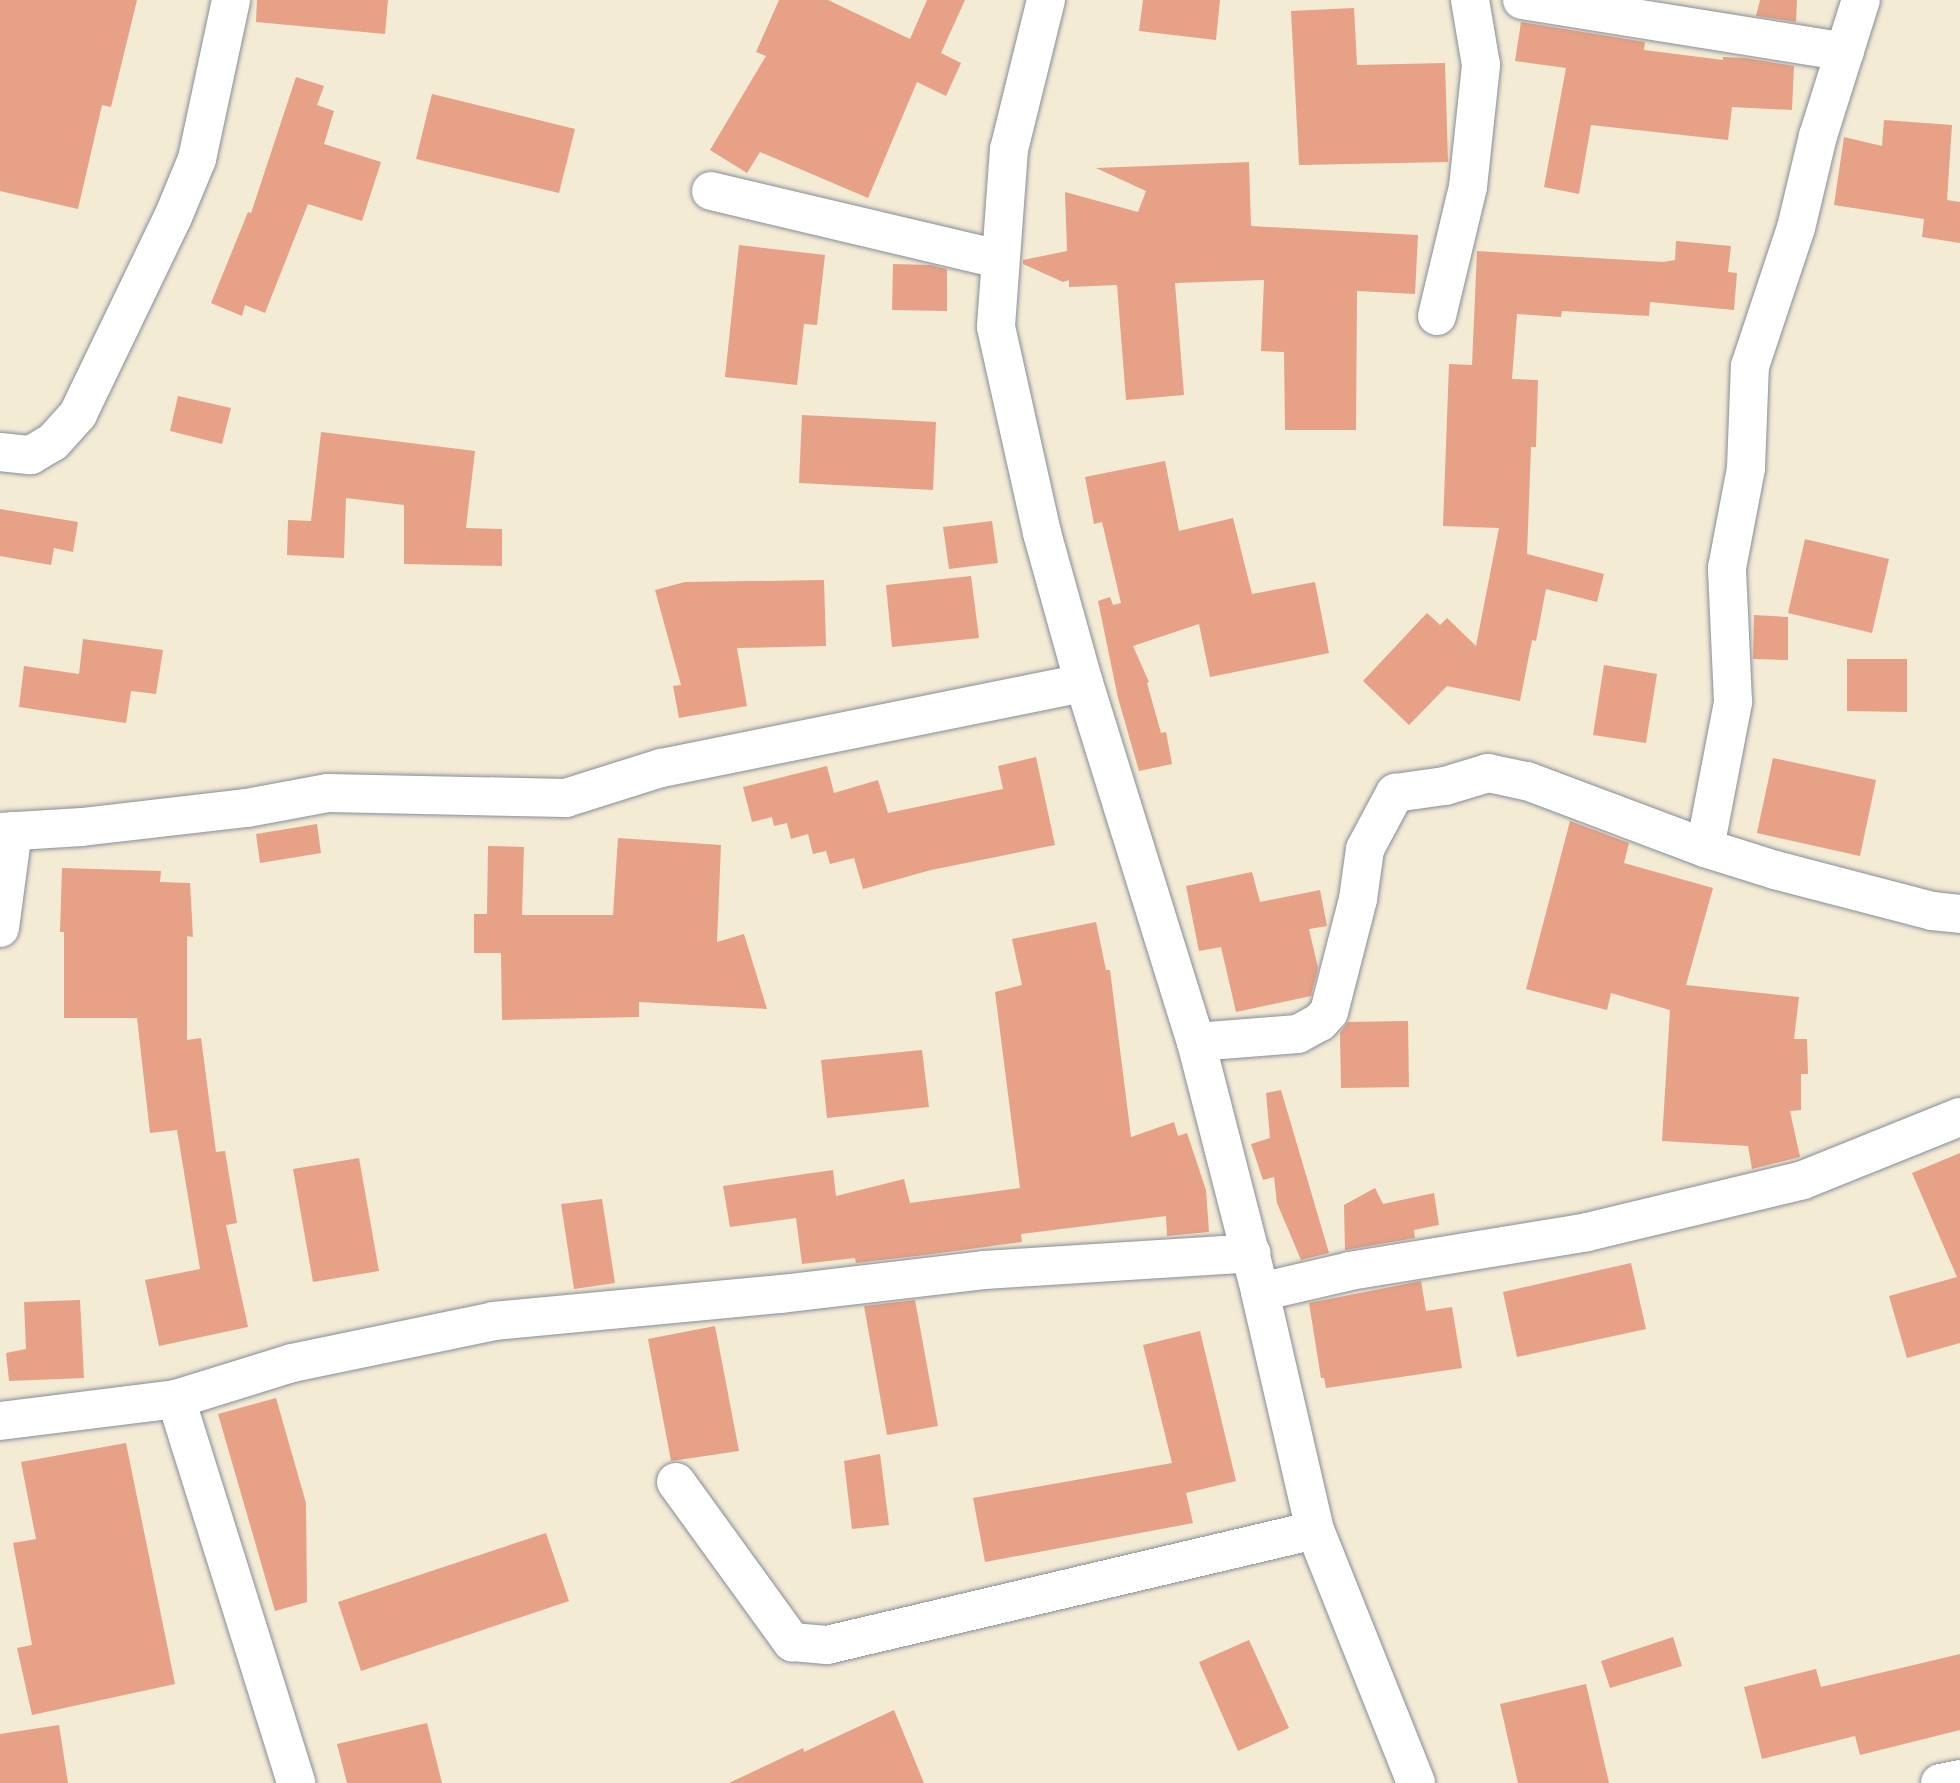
<!DOCTYPE html>
<html>
<head>
<meta charset="utf-8">
<style>
	body { margin:0 }
	#map { position:relative; width:1960px; height:1783px; overflow:hidden; background:#f3ebd4; font-family:"Playpen Sans",sans-serif }
	div>[style] { position:absolute }
	[style*='--x'] { left:calc(var(--x)*1px); top:calc(var(--y)*1px); width:calc(var(--w)*1px); rotate:calc(var(--a)*1deg) }
	.building>* { inset:0; background:#e6a187 }
	.roads { filter:drop-shadow(0 0 2px #878d99) drop-shadow(0 0 2px #878d99) }
	.minor>* { height:38px; margin:-19px; padding:0 19px; transform-origin:19px; border-radius:19px; background:#fff }
	span { translate:-50% -50%; white-space:nowrap; text-align:center; line-height:1.15; -webkit-text-stroke:5px #fbf7ec; paint-order:stroke }
</style>
</head>
<body>
<div id="map">
	<div class="building">
		<div style="clip-path:polygon(0 0,137px 0,111px 107px,102px 105px,78px 209px,0 191px)"></div>
		<div style="clip-path:polygon(257px 0,388px 0,385px 34px,256px 22px)"></div>
		<div style="clip-path:polygon(779px 0,828px 0,910px 39px,927px 0,965px 0,941px 53px,961px 63px,946px 96px,917px 82px,868px 198px,760px 152px,747px 173px,710px 150px,766px 56px,756px 52px)"></div>
		<div style="clip-path:polygon(1143px 0,1220px 0,1216px 40px,1139px 31px)"></div>
		<div style="clip-path:polygon(1760px 0,1797px 0,1796px 22px,1756px 16px)"></div>
		<div style="clip-path:polygon(1354px 8px,1357px 65px,1445px 63px,1448px 162px,1299px 165px,1291px 11px)"></div>
		<div style="clip-path:polygon(1521px 22px,1645px 42px,1644px 50px,1723px 60px,1723px 57px,1746px 58px,1794px 66px,1792px 110px,1732px 107px,1728px 140px,1591px 125px,1579px 194px,1544px 187px,1566px 68px,1515px 61px)"></div>
		<div style="clip-path:polygon(296px 77px,324px 86px,317px 105px,334px 111px,324px 144px,381px 162px,362px 221px,308px 204px,265px 313px,245px 305px,242px 316px,211px 303px,248px 212px,251px 213px)"></div>
		<div style="clip-path:polygon(432px 94px,575px 129px,559px 193px,416px 159px)"></div>
		<div style="clip-path:polygon(1884px 120px,1952px 125px,1947px 200px,1960px 202px,1960px 243px,1922px 237px,1924px 219px,1834px 205px,1844px 137px,1882px 146px)"></div>
		<div style="clip-path:polygon(1249px 162px,1251px 226px,1418px 235px,1415px 294px,1357px 291px,1356px 430px,1285px 430px,1284px 352px,1261px 351px,1264px 280px,1175px 283px,1184px 395px,1126px 400px,1117px 285px,1069px 287px,1069px 280px,1063px 282px,1023px 264px,1023px 260px,1067px 251px,1065px 192px,1138px 212px,1146px 191px,1096px 168px)"></div>
		<div style="clip-path:polygon(1676px 241px,1731px 246px,1728px 272px,1737px 273px,1734px 310px,1650px 302px,1649px 316px,1562px 311px,1561px 317px,1517px 314px,1512px 379px,1538px 380px,1536px 447px,1531px 447px,1527px 554px,1604px 574px,1597px 602px,1546px 589px,1536px 641px,1532px 640px,1520px 701px,1447px 686px,1409px 725px,1363px 681px,1427px 613px,1440px 625px,1447px 618px,1476px 646px,1499px 528px,1443px 526px,1449px 364px,1472px 365px,1477px 251px,1663px 262px,1675px 260px)"></div>
		<div style="clip-path:polygon(739px 245px,825px 255px,817px 325px,804px 324px,797px 385px,725px 377px)"></div>
		<div style="clip-path:polygon(893px 264px,930px 265px,947px 269px,947px 311px,892px 310px)"></div>
		<div style="clip-path:polygon(178px 396px,231px 408px,222px 444px,170px 431px)"></div>
		<div style="clip-path:polygon(802px 415px,936px 422px,933px 490px,799px 483px)"></div>
		<div style="clip-path:polygon(321px 432px,475px 451px,466px 528px,502px 529px,502px 566px,404px 564px,404px 505px,346px 498px,344px 558px,287px 555px,288px 520px,311px 521px)"></div>
		<div style="clip-path:polygon(1165px 461px,1179px 531px,1233px 518px,1252px 594px,1315px 582px,1329px 653px,1210px 677px,1199px 624px,1133px 646px,1149px 682px,1147px 683px,1161px 733px,1166px 732px,1172px 764px,1139px 771px,1118px 698px,1098px 601px,1110px 597px,1113px 605px,1121px 603px,1102px 522px,1094px 524px,1085px 477px)"></div>
		<div style="clip-path:polygon(0 509px,78px 522px,73px 552px,54px 548px,51px 565px,0 556px)"></div>
		<div style="clip-path:polygon(992px 521px,998px 563px,949px 569px,943px 527px)"></div>
		<div style="clip-path:polygon(1805px 539px,1889px 559px,1872px 633px,1788px 613px)"></div>
		<div style="clip-path:polygon(971px 576px,979px 638px,892px 647px,886px 585px)"></div>
		<div style="clip-path:polygon(824px 580px,826px 646px,737px 648px,747px 706px,679px 718px,673px 686px,681px 685px,655px 590px,685px 582px)"></div>
		<div style="clip-path:polygon(1754px 615px,1788px 617px,1788px 660px,1753px 659px)"></div>
		<div style="clip-path:polygon(83px 639px,163px 650px,156px 694px,131px 691px,126px 723px,19px 707px,24px 666px,79px 674px)"></div>
		<div style="clip-path:polygon(1847px 659px,1907px 659px,1907px 712px,1847px 711px)"></div>
		<div style="clip-path:polygon(1604px 665px,1657px 674px,1646px 743px,1593px 735px)"></div>
		<div style="clip-path:polygon(1036px 757px,1055px 845px,931px 870px,863px 889px,854px 858px,830px 864px,826px 851px,813px 854px,808px 834px,791px 839px,787px 823px,774px 826px,772px 817px,752px 822px,743px 787px,827px 766px,834px 793px,878px 780px,888px 813px,1003px 789px,998px 766px)"></div>
		<div style="clip-path:polygon(1773px 758px,1876px 780px,1860px 856px,1757px 833px)"></div>
		<div style="clip-path:polygon(1570px 821px,1629px 843px,1624px 863px,1713px 888px,1686px 985px,1799px 997px,1794px 1039px,1807px 1039px,1808px 1074px,1801px 1074px,1801px 1110px,1790px 1111px,1800px 1157px,1752px 1169px,1748px 1146px,1662px 1141px,1670px 1010px,1611px 993px,1607px 1010px,1526px 989px)"></div>
		<div style="clip-path:polygon(317px 824px,321px 853px,260px 863px,256px 834px)"></div>
		<div style="clip-path:polygon(618px 838px,721px 845px,717px 942px,744px 934px,767px 1009px,639px 1002px,639px 1017px,502px 1020px,501px 953px,474px 953px,474px 914px,487px 914px,488px 846px,524px 847px,522px 915px,613px 915px)"></div>
		<div style="clip-path:polygon(62px 868px,161px 871px,160px 882px,190px 883px,193px 937px,187px 936px,187px 1040px,201px 1038px,216px 1152px,225px 1151px,237px 1223px,226px 1225px,248px 1327px,159px 1346px,145px 1280px,200px 1269px,177px 1130px,150px 1133px,137px 1018px,64px 1018px,64px 932px,60px 932px)"></div>
		<div style="clip-path:polygon(1252px 872px,1260px 902px,1320px 890px,1327px 926px,1309px 929px,1318px 968px,1311px 996px,1236px 1012px,1221px 947px,1199px 951px,1186px 886px)"></div>
		<div style="clip-path:polygon(1096px 922px,1106px 970px,1110px 970px,1131px 1137px,1174px 1122px,1178px 1136px,1187px 1133px,1206px 1190px,1209px 1232px,1167px 1236px,1166px 1216px,1021px 1234px,1022px 1242px,925px 1255px,856px 1263px,855px 1258px,802px 1264px,796px 1218px,730px 1227px,723px 1186px,833px 1170px,836px 1196px,904px 1179px,910px 1203px,1020px 1188px,995px 992px,1022px 985px,1012px 939px)"></div>
		<div style="clip-path:polygon(1408px 1021px,1409px 1087px,1341px 1088px,1340px 1033px,1348px 1022px)"></div>
		<div style="clip-path:polygon(922px 1050px,929px 1107px,827px 1118px,821px 1060px)"></div>
		<div style="clip-path:polygon(1281px 1090px,1329px 1253px,1301px 1260px,1277px 1203px,1274px 1177px,1263px 1180px,1251px 1144px,1270px 1138px,1266px 1093px)"></div>
		<div style="clip-path:polygon(1960px 1153px,1960px 1343px,1907px 1358px,1889px 1296px,1957px 1277px,1912px 1173px)"></div>
		<div style="clip-path:polygon(359px 1158px,379px 1271px,313px 1282px,293px 1169px)"></div>
		<div style="clip-path:polygon(1375px 1188px,1383px 1204px,1434px 1193px,1439px 1225px,1414px 1230px,1415px 1238px,1345px 1250px,1344px 1205px)"></div>
		<div style="clip-path:polygon(602px 1199px,615px 1283px,574px 1289px,561px 1204px)"></div>
		<div style="clip-path:polygon(1631px 1263px,1646px 1329px,1517px 1357px,1503px 1292px)"></div>
		<div style="clip-path:polygon(1421px 1281px,1426px 1311px,1452px 1307px,1462px 1368px,1326px 1388px,1324px 1378px,1321px 1378px,1309px 1303px)"></div>
		<div style="clip-path:polygon(80px 1300px,84px 1378px,9px 1381px,6px 1353px,26px 1349px,24px 1302px)"></div>
		<div style="clip-path:polygon(915px 1300px,938px 1426px,887px 1435px,864px 1306px)"></div>
		<div style="clip-path:polygon(715px 1326px,739px 1451px,671px 1461px,648px 1339px)"></div>
		<div style="clip-path:polygon(1200px 1331px,1236px 1481px,1186px 1493px,1193px 1523px,985px 1562px,973px 1498px,1172px 1463px,1143px 1345px)"></div>
		<div style="clip-path:polygon(276px 1398px,306px 1503px,307px 1602px,275px 1611px,218px 1414px)"></div>
		<div style="clip-path:polygon(126px 1443px,175px 1684px,32px 1715px,17px 1648px,32px 1645px,13px 1543px,36px 1539px,21px 1462px)"></div>
		<div style="clip-path:polygon(880px 1454px,889px 1525px,852px 1529px,844px 1461px)"></div>
		<div style="clip-path:polygon(546px 1533px,569px 1601px,361px 1671px,338px 1602px)"></div>
		<div style="clip-path:polygon(1673px 1637px,1682px 1666px,1610px 1688px,1601px 1661px)"></div>
		<div style="clip-path:polygon(1249px 1640px,1289px 1728px,1238px 1751px,1199px 1662px)"></div>
		<div style="clip-path:polygon(1960px 1654px,1960px 1730px,1860px 1755px,1855px 1736px,1762px 1759px,1744px 1687px,1816px 1669px,1821px 1687px)"></div>
		<div style="clip-path:polygon(1586px 1684px,1609px 1783px,1518px 1783px,1500px 1704px)"></div>
		<div style="clip-path:polygon(894px 1710px,924px 1783px,729px 1783px,803px 1748px,804px 1752px)"></div>
		<div style="clip-path:polygon(427px 1723px,442px 1783px,347px 1783px,337px 1744px)"></div>
		<div style="clip-path:polygon(59px 1725px,68px 1783px,0 1783px,0 1734px)"></div>
	</div>
	<div class="roads">
		<div class="minor">
			<div style="--x:1046;--y:0;--w:154;--a:103.9"></div>
			<div style="--x:1009;--y:149;--w:178;--a:94.2"></div>
			<div style="--x:996;--y:327;--w:211;--a:77.4"></div>
			<div style="--x:1042;--y:533;--w:156;--a:74.4"></div>
			<div style="--x:1084;--y:683;--w:376;--a:72.7"></div>
			<div style="--x:1196;--y:1042;--w:258;--a:75.6"></div>
			<div style="--x:1260;--y:1292;--w:244;--a:77"></div>
			<div style="--x:1315;--y:1530;--w:272;--a:68.2"></div>
			<div style="--x:1522;--y:0;--w:327;--a:9.1"></div>
			<div style="--x:711;--y:191;--w:296;--a:13.3"></div>
			<div style="--x:1437;--y:316;--w:133;--a:-76.5"></div>
			<div style="--x:1468;--y:187;--w:123;--a:-83.9"></div>
			<div style="--x:1481;--y:65;--w:66;--a:-99.6"></div>
			<div style="--x:0;--y:452;--w:31;--a:6"></div>
			<div style="--x:31;--y:455;--w:26;--a:-31"></div>
			<div style="--x:53;--y:442;--w:38;--a:-48"></div>
			<div style="--x:78;--y:414;--w:219;--a:-64.3"></div>
			<div style="--x:173;--y:217;--w:63;--a:-67.5"></div>
			<div style="--x:197;--y:159;--w:163;--a:-77.9"></div>
			<div style="--x:0;--y:832;--w:82;--a:-3.5"></div>
			<div style="--x:82;--y:827;--w:166;--a:-6.6"></div>
			<div style="--x:247;--y:808;--w:82;--a:-10.5"></div>
			<div style="--x:328;--y:793;--w:238;--a:1.2"></div>
			<div style="--x:566;--y:798;--w:100;--a:-17.5"></div>
			<div style="--x:661;--y:768;--w:431;--a:-11.4"></div>
			<div style="--x:1705;--y:848;--w:149;--a:-79.1"></div>
			<div style="--x:1733;--y:702;--w:134;--a:-92.6"></div>
			<div style="--x:1727;--y:568;--w:102;--a:-79.2"></div>
			<div style="--x:1746;--y:468;--w:102;--a:-87.8"></div>
			<div style="--x:1750;--y:366;--w:145;--a:-71.6"></div>
			<div style="--x:1796;--y:228;--w:95;--a:-76.6"></div>
			<div style="--x:1818;--y:136;--w:143;--a:-72.5"></div>
			<div style="--x:0;--y:928;--w:98;--a:-82.4"></div>
			<div style="--x:1196;--y:1042;--w:102;--a:-4.5"></div>
			<div style="--x:1298;--y:1034;--w:25;--a:-29"></div>
			<div style="--x:1320;--y:1022;--w:13;--a:-48"></div>
			<div style="--x:1329;--y:1012;--w:117;--a:-75.6"></div>
			<div style="--x:1358;--y:899;--w:50;--a:-82"></div>
			<div style="--x:1365;--y:849;--w:64;--a:-61.8"></div>
			<div style="--x:1395;--y:793;--w:50;--a:-8"></div>
			<div style="--x:1445;--y:786;--w:45;--a:-16.8"></div>
			<div style="--x:1488;--y:773;--w:40;--a:12"></div>
			<div style="--x:1527;--y:781;--w:190;--a:20.6"></div>
			<div style="--x:1705;--y:848;--w:73;--a:17.4"></div>
			<div style="--x:1775;--y:870;--w:162;--a:14.6"></div>
			<div style="--x:1932;--y:911;--w:28;--a:6"></div>
			<div style="--x:1260;--y:1292;--w:92;--a:-13.1"></div>
			<div style="--x:1350;--y:1271;--w:240;--a:-9.3"></div>
			<div style="--x:1587;--y:1232;--w:222;--a:-13.5"></div>
			<div style="--x:1803;--y:1180;--w:169;--a:-21.9"></div>
			<div style="--x:176;--y:1399;--w:402;--a:72.6"></div>
			<div style="--x:0;--y:1421;--w:177;--a:-7.1"></div>
			<div style="--x:176;--y:1399;--w:121;--a:-17.2"></div>
			<div style="--x:292;--y:1363;--w:206;--a:-11.7"></div>
			<div style="--x:494;--y:1321;--w:288;--a:-5.4"></div>
			<div style="--x:781;--y:1294;--w:204;--a:-6.7"></div>
			<div style="--x:984;--y:1270;--w:268;--a:-3.6"></div>
			<div style="--x:676;--y:1482;--w:198;--a:54.1"></div>
			<div style="--x:792;--y:1642;--w:35;--a:5"></div>
			<div style="--x:827;--y:1645;--w:501;--a:-13.26"></div>
			<div style="--x:1940;--y:1783;--w:20;--a:-11"></div>
		</div>
	</div>
</div>
</body>
</html>
